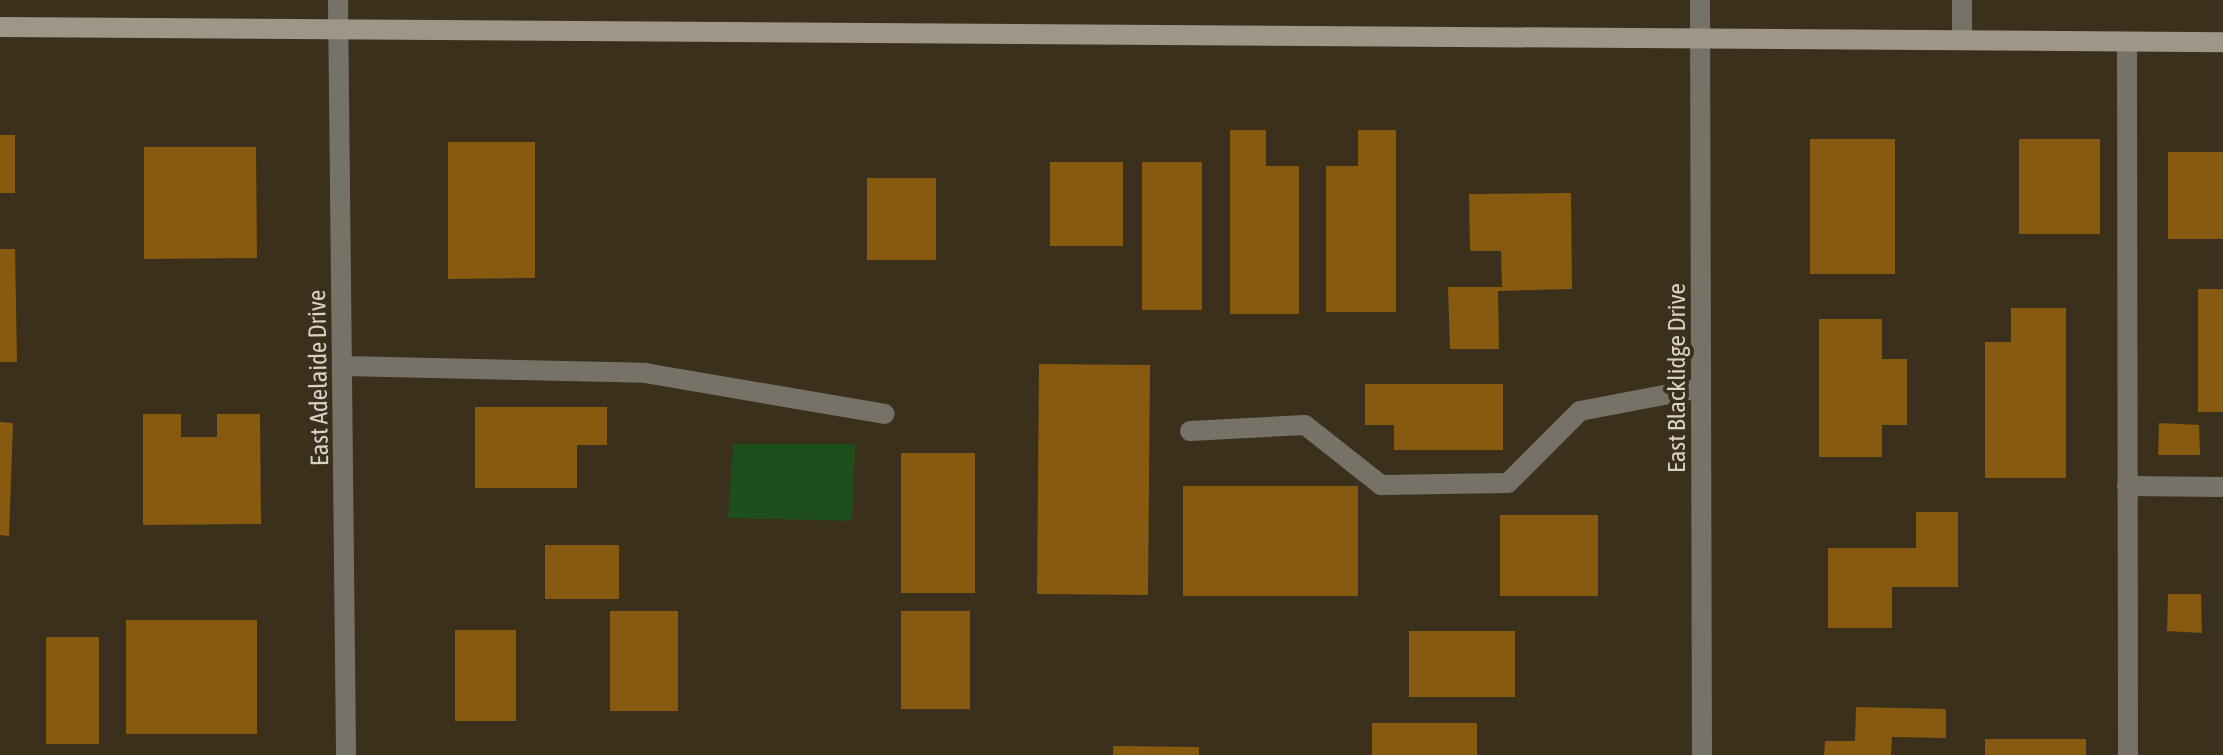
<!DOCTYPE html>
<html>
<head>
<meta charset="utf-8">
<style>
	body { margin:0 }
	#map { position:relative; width:2223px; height:755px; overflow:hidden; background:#3a301c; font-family:"Asap Condensed",sans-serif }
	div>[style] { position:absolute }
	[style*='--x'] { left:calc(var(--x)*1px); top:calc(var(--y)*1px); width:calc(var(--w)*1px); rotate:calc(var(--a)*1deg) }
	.green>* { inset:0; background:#1f4e1d }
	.building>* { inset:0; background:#875a0f }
	.lane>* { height:20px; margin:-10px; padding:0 10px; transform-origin:10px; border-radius:10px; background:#777268 }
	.street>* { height:20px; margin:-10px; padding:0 10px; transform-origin:10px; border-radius:10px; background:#777268 }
	.secondary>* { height:20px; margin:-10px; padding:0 10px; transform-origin:10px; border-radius:10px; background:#9e9687 }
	span { translate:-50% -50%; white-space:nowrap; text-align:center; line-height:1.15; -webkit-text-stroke:8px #3a301c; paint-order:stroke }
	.street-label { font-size:25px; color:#d8d1c5 }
</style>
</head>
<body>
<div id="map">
	<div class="green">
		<div style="clip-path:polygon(733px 444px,855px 444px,852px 521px,728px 518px)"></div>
	</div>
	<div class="building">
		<div style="clip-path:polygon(1230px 130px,1266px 130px,1266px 166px,1299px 166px,1299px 314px,1230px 314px)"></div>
		<div style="clip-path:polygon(1358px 130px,1396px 130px,1396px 312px,1326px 312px,1326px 166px,1358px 166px)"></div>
		<div style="clip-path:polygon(0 135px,15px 135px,15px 193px,0 193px)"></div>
		<div style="clip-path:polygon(1810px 139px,1895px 139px,1895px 274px,1810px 274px)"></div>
		<div style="clip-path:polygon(2019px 139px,2100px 139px,2100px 234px,2019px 234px)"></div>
		<div style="clip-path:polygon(448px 142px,535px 142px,535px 278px,448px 279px)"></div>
		<div style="clip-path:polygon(144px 147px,256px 147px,257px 258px,144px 259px)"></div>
		<div style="clip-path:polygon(2168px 152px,2223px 152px,2223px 239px,2168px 239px)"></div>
		<div style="clip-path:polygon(1050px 162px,1123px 162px,1123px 246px,1050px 246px)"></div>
		<div style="clip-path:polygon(1142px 162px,1202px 162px,1202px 310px,1142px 310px)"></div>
		<div style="clip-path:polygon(867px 178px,936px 178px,936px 260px,867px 260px)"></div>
		<div style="clip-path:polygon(1571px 193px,1572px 289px,1498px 291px,1499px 349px,1450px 349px,1448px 287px,1502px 287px,1501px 251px,1470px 251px,1469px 194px)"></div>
		<div style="clip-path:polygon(0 249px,15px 249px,17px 362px,0 362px)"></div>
		<div style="clip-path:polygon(2198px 289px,2223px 289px,2223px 412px,2198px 412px)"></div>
		<div style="clip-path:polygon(2011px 308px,2066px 308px,2066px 478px,1985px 478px,1985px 342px,2011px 342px)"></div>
		<div style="clip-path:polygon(1819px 319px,1882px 319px,1882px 359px,1907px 359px,1907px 425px,1882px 425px,1882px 457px,1819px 457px)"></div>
		<div style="clip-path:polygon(1039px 364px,1150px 365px,1148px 595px,1037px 594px)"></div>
		<div style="clip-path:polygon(1365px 384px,1503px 384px,1503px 450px,1394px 450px,1394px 425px,1365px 425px)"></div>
		<div style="clip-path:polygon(475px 407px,607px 407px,607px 445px,577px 445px,577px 488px,475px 488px)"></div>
		<div style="clip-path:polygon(143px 414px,181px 414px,181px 437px,217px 437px,217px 414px,260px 414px,261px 524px,143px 525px)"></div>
		<div style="clip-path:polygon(0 422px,13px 423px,9px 536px,0 535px)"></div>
		<div style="clip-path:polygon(2159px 423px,2199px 425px,2200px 455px,2158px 455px)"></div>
		<div style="clip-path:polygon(901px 453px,975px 453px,975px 593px,901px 593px)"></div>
		<div style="clip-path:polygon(1183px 486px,1358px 486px,1358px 596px,1183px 596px)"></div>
		<div style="clip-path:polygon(1916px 512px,1958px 512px,1958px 587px,1892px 587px,1892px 628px,1828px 628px,1828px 548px,1916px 548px)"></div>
		<div style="clip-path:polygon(1500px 515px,1598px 515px,1598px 596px,1500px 596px)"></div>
		<div style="clip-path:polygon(545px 545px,619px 545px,619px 599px,545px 599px)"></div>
		<div style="clip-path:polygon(2168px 594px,2201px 594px,2202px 633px,2167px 631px)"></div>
		<div style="clip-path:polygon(610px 611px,678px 611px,678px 711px,610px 711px)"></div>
		<div style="clip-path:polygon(901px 611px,970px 611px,970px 709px,901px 709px)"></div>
		<div style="clip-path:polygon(126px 620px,257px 620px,257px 734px,126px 734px)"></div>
		<div style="clip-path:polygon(455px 630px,516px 630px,516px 721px,455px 721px)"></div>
		<div style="clip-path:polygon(1409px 631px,1515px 631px,1515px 697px,1409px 697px)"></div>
		<div style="clip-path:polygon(46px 637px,99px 637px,99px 744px,46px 744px)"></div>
		<div style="clip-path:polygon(1856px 707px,1946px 709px,1946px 738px,1892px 737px,1891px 755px,1824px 755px,1825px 741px,1855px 741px)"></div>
		<div style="clip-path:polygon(1372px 723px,1477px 723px,1477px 755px,1372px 755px)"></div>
		<div style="clip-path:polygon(1985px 739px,2086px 739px,2086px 755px,1985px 755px)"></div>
		<div style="clip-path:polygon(1113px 746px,1199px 747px,1199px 755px,1113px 755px)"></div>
	</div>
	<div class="lane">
		<div style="--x:2127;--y:42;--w:713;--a:89.92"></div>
		<div style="--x:343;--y:366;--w:302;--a:1.3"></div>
		<div style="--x:645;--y:373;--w:243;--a:9.7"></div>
		<div style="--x:1190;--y:431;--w:115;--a:-3"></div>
		<div style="--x:1305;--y:425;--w:97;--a:38.3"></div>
		<div style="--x:1381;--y:485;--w:127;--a:-0.9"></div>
		<div style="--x:1508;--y:483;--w:102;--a:-45"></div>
		<div style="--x:1580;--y:411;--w:123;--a:-10.8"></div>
		<div style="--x:2127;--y:486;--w:96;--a:0.6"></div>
	</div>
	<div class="street">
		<div style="--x:338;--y:0;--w:755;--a:89.39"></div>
		<div style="--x:1700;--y:0;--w:755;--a:89.85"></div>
		<div style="--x:1962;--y:0;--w:40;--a:90"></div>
	</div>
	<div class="secondary">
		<div style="--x:0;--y:27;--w:2223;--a:0.39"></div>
	</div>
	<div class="street-label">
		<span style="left:318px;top:378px;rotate:-91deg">East Adelaide Drive</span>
		<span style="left:1676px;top:378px;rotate:-90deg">East Blacklidge Drive</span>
	</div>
</div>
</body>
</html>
